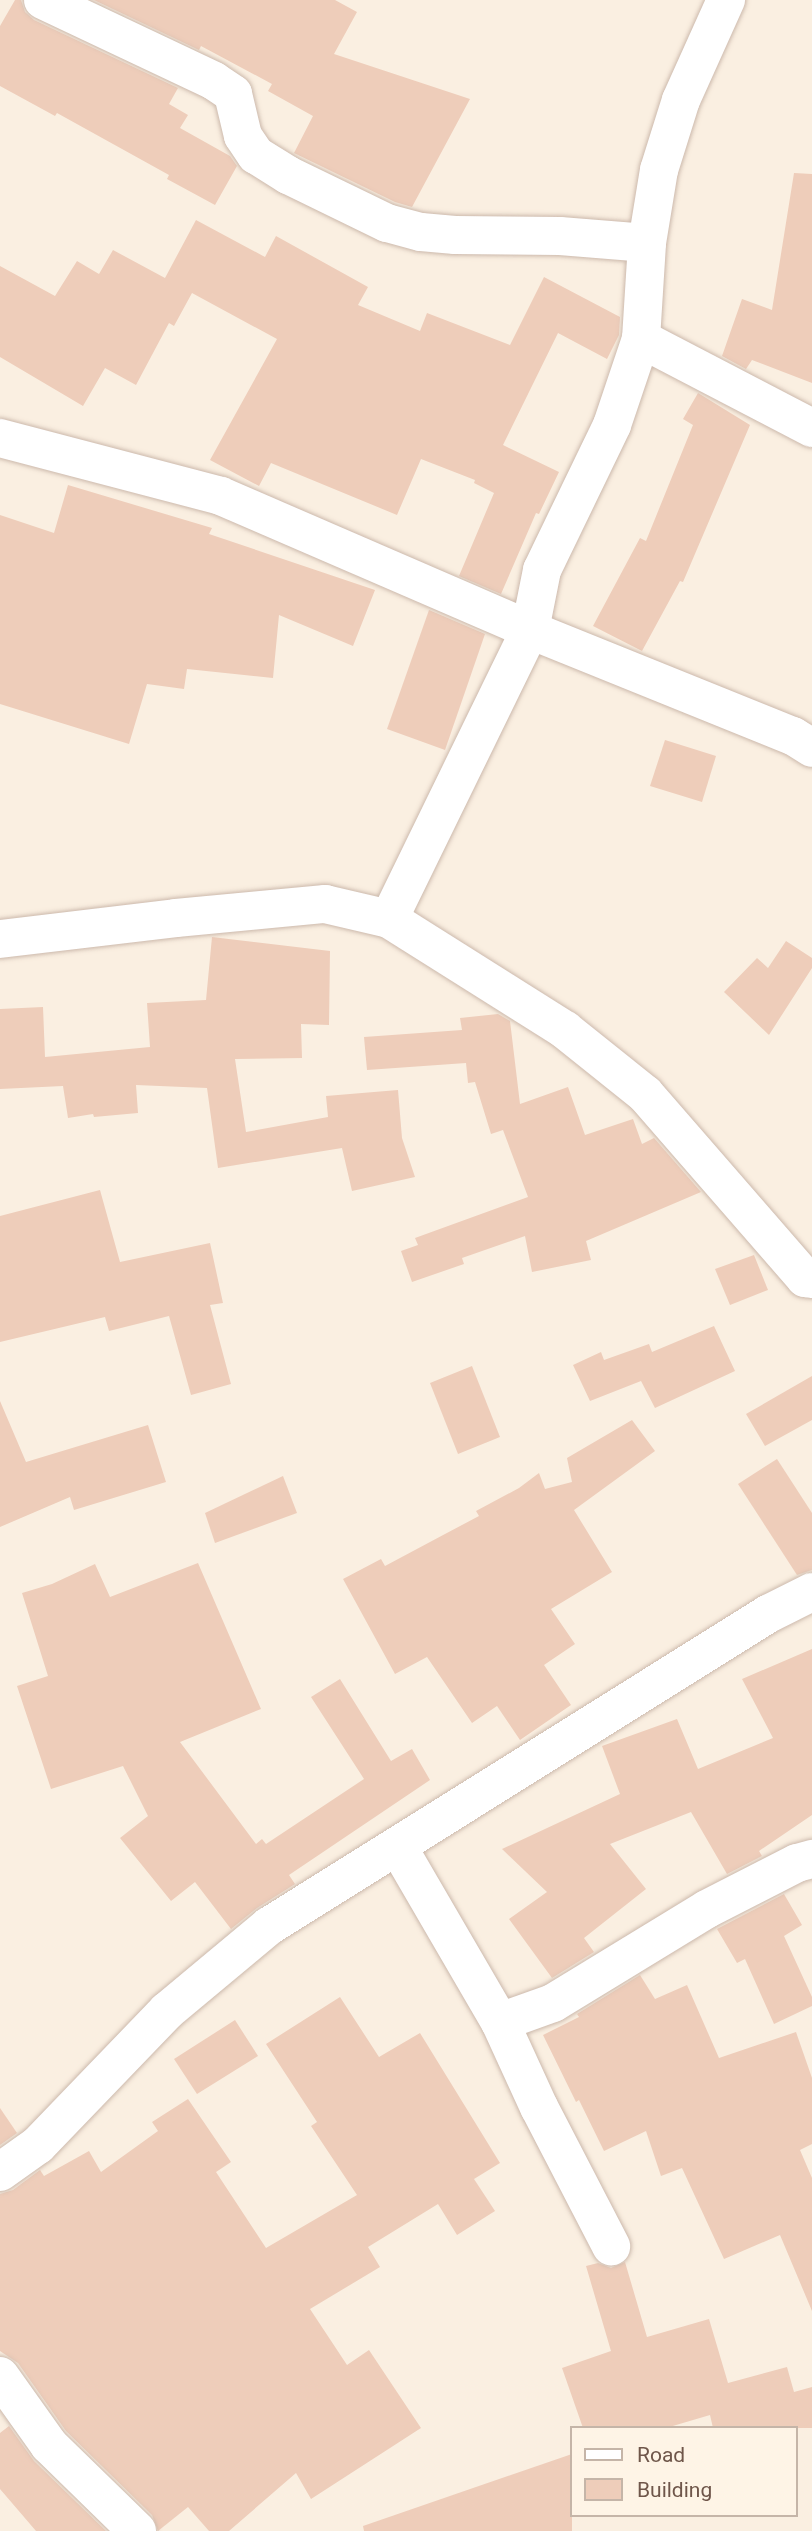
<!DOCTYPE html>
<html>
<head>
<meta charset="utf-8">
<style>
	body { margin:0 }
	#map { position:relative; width:812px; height:2531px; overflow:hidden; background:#faefe1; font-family:Roboto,sans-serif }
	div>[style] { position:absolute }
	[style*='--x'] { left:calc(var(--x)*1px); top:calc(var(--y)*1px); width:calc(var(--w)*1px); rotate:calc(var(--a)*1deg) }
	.building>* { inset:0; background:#eecdba }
	.roads { filter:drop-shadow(0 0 2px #ccb9ac) drop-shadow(0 0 2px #ccb9ac) }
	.street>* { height:38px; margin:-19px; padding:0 19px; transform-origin:19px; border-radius:19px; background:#fff }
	span { translate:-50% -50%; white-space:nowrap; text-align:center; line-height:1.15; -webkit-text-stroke:5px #fef4e6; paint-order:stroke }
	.legend { position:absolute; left:570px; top:2426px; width:228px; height:91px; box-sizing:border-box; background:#fef4e6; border:2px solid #c5b5a8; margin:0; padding:9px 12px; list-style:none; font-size:21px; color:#6f564a }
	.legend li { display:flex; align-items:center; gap:14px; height:35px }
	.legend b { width:35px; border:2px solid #c5b5a8 }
</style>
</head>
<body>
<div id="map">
	<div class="building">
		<div style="clip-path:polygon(15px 0,21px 0,25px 12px,34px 20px,178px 88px,169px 104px,188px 115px,180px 128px,230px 156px,237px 166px,215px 205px,167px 179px,169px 175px,57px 113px,55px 116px,0 86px,0 26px)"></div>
		<div style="clip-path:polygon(94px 0,335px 0,357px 12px,334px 54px,470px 99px,412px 207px,395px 202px,294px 153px,313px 116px,268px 91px,272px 84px,201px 46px,199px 50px)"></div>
		<div style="clip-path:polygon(794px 173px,812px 174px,812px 383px,752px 360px,746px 369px,722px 356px,742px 299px,772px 310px)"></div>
		<div style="clip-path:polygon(196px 220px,265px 257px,276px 236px,368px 287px,358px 305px,420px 331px,427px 313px,510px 345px,544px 277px,620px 317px,619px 335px,607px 359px,558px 333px,503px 445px,559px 472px,539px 514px,536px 513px,501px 594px,459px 576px,494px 493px,474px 483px,475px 480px,421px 459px,397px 515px,271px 463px,259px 486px,210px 460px,277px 339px,192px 293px,174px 326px,169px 323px,136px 385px,105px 368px,83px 406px,0 357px,0 266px,55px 296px,77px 261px,99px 274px,113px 250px,165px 278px)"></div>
		<div style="clip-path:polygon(698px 393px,750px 425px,683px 582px,680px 581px,642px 651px,593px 626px,640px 538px,646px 541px,693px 425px,683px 419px)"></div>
		<div style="clip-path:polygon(68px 485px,212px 528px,209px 534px,375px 590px,353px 646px,279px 615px,273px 678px,187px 669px,184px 689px,147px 684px,129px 744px,0 704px,0 515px,54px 533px)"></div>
		<div style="clip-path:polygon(429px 610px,485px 634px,445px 750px,387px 729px)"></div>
		<div style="clip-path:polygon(665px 740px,716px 756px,702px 802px,650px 786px)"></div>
		<div style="clip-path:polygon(212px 937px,330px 951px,329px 1025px,301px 1024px,302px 1058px,235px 1059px,246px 1132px,328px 1117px,326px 1096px,398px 1090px,402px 1138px,415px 1177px,352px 1191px,342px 1148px,218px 1168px,207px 1088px,136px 1085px,138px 1113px,94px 1117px,93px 1114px,68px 1118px,63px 1086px,0 1089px,0 1009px,43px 1007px,45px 1057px,150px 1047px,147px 1003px,206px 1000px)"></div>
		<div style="clip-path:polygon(786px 941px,812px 958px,812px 968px,769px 1035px,724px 992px,757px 958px,768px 968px)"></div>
		<div style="clip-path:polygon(498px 1014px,510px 1021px,520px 1104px,568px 1087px,585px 1135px,633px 1119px,642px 1144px,654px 1138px,701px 1192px,586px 1241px,591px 1260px,532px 1272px,525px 1236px,462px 1258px,464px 1264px,412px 1282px,401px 1251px,418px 1245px,415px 1238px,528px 1197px,503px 1130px,491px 1134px,475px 1082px,468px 1083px,466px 1063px,367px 1070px,364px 1037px,462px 1030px,460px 1018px)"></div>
		<div style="clip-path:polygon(100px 1190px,120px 1262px,210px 1243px,223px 1303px,210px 1305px,231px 1384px,191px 1395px,169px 1316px,109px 1331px,105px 1317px,0 1342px,0 1216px)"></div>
		<div style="clip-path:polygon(754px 1255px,768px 1290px,730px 1305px,715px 1269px)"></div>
		<div style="clip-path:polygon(714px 1326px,735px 1371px,655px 1408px,641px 1381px,590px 1401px,573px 1365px,601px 1352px,604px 1360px,649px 1344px,652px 1352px)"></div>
		<div style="clip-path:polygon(472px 1366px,500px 1437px,458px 1454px,430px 1383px)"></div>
		<div style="clip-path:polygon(812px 1376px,812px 1420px,765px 1446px,746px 1414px)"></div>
		<div style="clip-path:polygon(0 1401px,26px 1462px,148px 1425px,166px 1482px,74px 1510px,70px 1497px,0 1527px)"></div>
		<div style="clip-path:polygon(632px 1420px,655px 1451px,574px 1510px,612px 1572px,551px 1609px,575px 1644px,544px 1665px,571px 1705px,520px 1740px,497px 1706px,472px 1723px,427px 1657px,395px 1674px,343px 1579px,381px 1559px,385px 1566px,445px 1534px,479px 1516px,476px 1511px,519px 1488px,539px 1473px,545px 1489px,572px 1482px,567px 1458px)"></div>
		<div style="clip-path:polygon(777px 1459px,812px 1513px,812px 1570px,797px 1575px,738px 1484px)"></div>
		<div style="clip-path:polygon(283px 1476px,297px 1513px,215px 1543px,205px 1513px)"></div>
		<div style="clip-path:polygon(198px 1563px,261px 1709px,180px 1742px,256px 1844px,262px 1839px,266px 1844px,364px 1779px,311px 1697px,340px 1679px,391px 1761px,412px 1749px,430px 1780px,289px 1875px,295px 1884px,257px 1908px,231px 1929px,195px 1882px,171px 1901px,120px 1838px,148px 1816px,123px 1766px,51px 1789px,17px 1686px,48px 1676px,22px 1593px,52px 1584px,95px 1564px,110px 1597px)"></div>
		<div style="clip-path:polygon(812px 1649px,812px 1815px,759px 1851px,762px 1856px,727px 1874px,691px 1812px,610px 1844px,646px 1889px,584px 1938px,594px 1952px,552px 1978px,509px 1919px,547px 1892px,502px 1849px,620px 1794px,602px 1746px,677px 1719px,698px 1769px,773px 1738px,742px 1679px)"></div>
		<div style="clip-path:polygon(784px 1894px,802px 1925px,784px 1936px,812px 1997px,812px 2006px,774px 2024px,745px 1959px,737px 1963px,717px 1929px)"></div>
		<div style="clip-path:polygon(640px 1975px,655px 1999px,687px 1985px,719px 2058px,796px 2032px,812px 2078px,812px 2144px,800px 2150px,812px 2178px,812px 2311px,780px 2235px,724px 2259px,682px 2168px,661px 2176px,646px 2131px,604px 2151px,579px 2100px,576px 2102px,543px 2035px,579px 2017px,577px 2014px)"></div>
		<div style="clip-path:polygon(340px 1997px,379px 2057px,420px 2033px,500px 2163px,474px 2179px,495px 2211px,457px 2235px,438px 2204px,368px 2247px,380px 2267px,310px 2309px,347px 2365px,369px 2350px,421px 2428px,311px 2499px,296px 2473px,229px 2531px,209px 2531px,188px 2507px,158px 2531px,152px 2515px,66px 2431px,18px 2363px,0 2351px,0 2194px,13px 2190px,40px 2170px,44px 2176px,89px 2151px,101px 2172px,158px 2131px,152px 2122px,188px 2099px,231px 2162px,216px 2172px,266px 2248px,357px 2195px,311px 2126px,317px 2122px,266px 2044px)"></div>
		<div style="clip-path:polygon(235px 2020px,258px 2056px,197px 2094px,174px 2059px)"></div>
		<div style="clip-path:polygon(0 2108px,17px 2133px,0 2145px)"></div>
		<div style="clip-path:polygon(625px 2262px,647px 2337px,709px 2319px,728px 2383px,787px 2367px,794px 2392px,812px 2387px,812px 2428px,713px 2428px,710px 2415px,666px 2428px,583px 2428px,562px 2368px,611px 2351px,586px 2266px,598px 2263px,611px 2268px)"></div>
		<div style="clip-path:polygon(9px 2426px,34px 2461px,106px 2531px,36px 2531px,0 2489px,0 2433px)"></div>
		<div style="clip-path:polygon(572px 2454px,572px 2531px,364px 2531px,363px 2526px)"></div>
	</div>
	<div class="roads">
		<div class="street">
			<div style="--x:43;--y:0;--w:189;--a:25.3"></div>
			<div style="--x:214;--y:81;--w:23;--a:34"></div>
			<div style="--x:233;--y:94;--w:43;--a:76.6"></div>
			<div style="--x:243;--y:136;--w:23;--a:56"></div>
			<div style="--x:256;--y:155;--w:38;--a:32"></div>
			<div style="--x:288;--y:175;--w:110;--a:25.9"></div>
			<div style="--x:387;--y:223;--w:35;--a:15"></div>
			<div style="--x:421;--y:232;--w:34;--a:5"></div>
			<div style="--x:455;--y:235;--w:105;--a:0.5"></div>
			<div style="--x:560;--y:236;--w:87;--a:4.6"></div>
			<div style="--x:641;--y:339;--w:193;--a:27.5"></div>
			<div style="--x:0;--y:438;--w:228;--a:14.7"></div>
			<div style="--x:221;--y:496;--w:337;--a:23.4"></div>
			<div style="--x:530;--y:630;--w:284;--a:22"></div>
			<div style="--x:793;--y:736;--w:22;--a:32"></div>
			<div style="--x:389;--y:919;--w:322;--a:-64"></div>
			<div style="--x:530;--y:630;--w:61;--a:-78.7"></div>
			<div style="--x:542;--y:570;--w:161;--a:-64.2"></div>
			<div style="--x:612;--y:425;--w:91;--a:-71.4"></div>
			<div style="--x:641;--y:339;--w:96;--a:-86.4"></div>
			<div style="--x:647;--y:243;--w:74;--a:-80.7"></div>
			<div style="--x:659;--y:170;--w:73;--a:-72.6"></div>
			<div style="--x:681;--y:100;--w:110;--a:-65.8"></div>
			<div style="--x:0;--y:939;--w:177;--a:-6.8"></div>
			<div style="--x:176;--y:918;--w:150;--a:-5.4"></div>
			<div style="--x:325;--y:904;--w:66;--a:13.2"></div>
			<div style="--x:389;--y:919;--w:208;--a:32.2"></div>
			<div style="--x:565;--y:1030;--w:102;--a:38.7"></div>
			<div style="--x:645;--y:1094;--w:244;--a:49"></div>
			<div style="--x:805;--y:1278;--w:7;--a:8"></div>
			<div style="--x:398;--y:1847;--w:203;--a:59.8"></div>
			<div style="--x:500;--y:2022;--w:56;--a:-19.7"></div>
			<div style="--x:553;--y:2003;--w:180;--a:-31.4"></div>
			<div style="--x:707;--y:1909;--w:101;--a:-27.1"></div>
			<div style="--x:797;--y:1863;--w:16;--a:-15"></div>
			<div style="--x:500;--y:2022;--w:94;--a:65.4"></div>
			<div style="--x:539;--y:2107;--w:157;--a:62.6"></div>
			<div style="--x:0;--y:2172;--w:47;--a:-35.4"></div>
			<div style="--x:38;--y:2145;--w:186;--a:-46.1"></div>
			<div style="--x:167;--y:2011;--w:133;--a:-39.8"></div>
			<div style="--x:269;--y:1926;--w:589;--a:-32.02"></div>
			<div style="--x:768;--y:1614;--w:49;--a:-26.6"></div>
			<div style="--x:0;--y:2376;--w:85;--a:54.6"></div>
			<div style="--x:49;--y:2445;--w:123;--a:44.3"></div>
		</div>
	</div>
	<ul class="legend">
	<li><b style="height:9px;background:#fff"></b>Road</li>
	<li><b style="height:19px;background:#eecdba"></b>Building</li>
	</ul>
</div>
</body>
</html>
